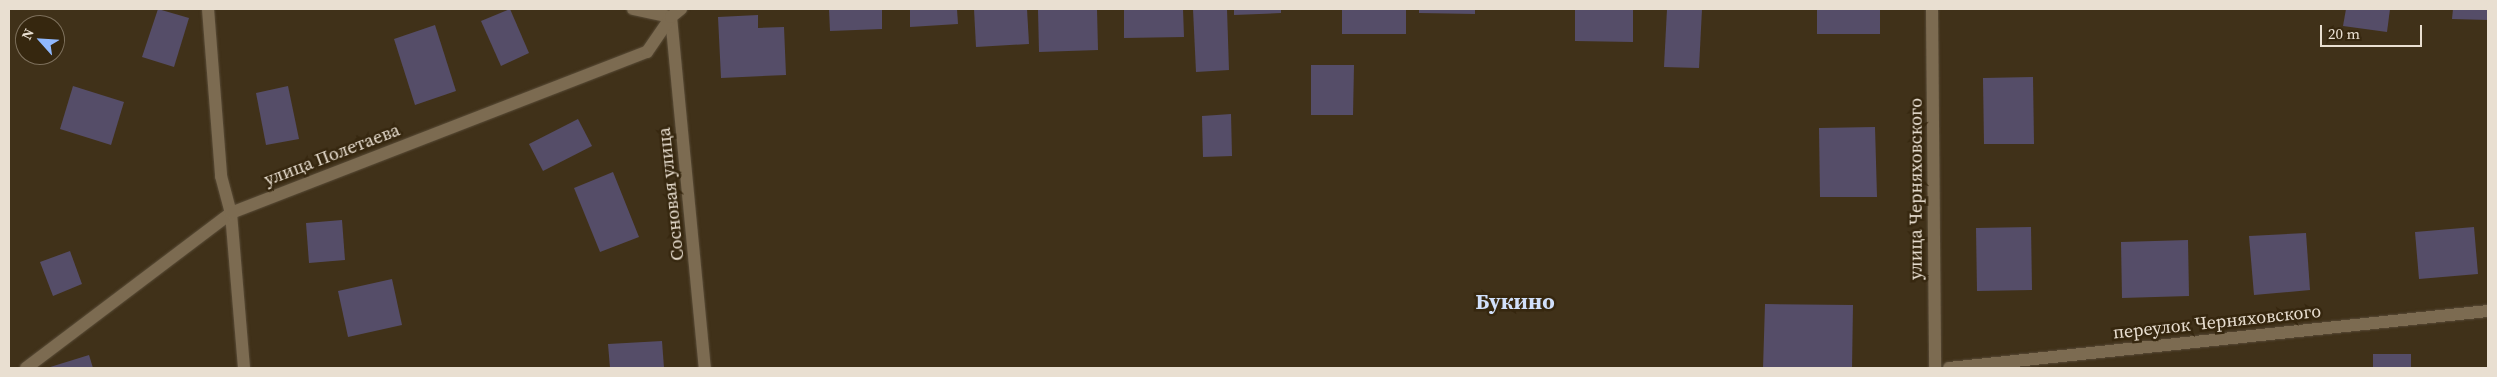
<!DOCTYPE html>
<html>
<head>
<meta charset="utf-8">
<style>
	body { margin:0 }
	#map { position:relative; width:2497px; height:377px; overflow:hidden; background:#403119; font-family:"Source Serif 4",serif }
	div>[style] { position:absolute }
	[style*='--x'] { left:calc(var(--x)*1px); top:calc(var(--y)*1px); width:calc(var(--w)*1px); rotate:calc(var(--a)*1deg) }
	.building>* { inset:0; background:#554d68 }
	.roads { filter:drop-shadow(0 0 1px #594c38) drop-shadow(0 0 1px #594c38) }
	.service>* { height:12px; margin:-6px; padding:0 6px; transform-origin:6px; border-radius:6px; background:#7c6b51 }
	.minor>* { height:12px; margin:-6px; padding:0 6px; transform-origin:6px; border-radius:6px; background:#7c6b51 }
	.tertiary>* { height:12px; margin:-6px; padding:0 6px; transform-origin:6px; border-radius:6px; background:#7c6b51 }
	span { translate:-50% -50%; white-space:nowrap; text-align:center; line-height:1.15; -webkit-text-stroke:5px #36270f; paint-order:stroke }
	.street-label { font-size:18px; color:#e9dfd1 }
	.district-label { font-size:22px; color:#d1e0fb; font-weight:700 }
	.frame { position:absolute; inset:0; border:10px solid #e9dfd1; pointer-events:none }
	.north { position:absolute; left:15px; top:15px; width:50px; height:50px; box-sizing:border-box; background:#36270f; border:1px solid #7e715d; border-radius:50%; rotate:296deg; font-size:14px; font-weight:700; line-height:20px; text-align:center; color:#e9dfd1 }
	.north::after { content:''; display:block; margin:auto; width:18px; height:22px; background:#90b8fd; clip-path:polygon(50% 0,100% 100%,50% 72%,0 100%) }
	.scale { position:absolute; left:2320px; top:25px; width:102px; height:22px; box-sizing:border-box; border:2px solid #e9dfd1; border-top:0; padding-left:6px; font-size:15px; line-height:18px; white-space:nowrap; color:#e9dfd1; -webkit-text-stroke:4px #36270f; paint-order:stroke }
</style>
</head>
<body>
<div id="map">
	<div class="building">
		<div style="clip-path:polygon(158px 9px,189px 18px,174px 67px,142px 57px)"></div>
		<div style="clip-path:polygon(510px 9px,529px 53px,501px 66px,481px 21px)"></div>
		<div style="clip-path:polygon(829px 9px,882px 9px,882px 29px,830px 31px)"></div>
		<div style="clip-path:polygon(910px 9px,957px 9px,958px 24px,910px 27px)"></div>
		<div style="clip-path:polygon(974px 9px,1027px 9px,1029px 44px,976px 47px)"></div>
		<div style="clip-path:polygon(1038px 9px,1097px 9px,1098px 50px,1039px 52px)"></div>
		<div style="clip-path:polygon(1124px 9px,1183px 9px,1184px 37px,1124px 38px)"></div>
		<div style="clip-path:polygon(1193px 9px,1227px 9px,1229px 70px,1196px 72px)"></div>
		<div style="clip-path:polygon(1234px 9px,1281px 9px,1281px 13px,1234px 15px)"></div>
		<div style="clip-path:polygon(1342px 9px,1406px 9px,1406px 34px,1342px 34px)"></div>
		<div style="clip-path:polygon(1419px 9px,1475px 9px,1475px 14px,1419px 13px)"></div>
		<div style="clip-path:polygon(1575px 9px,1633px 9px,1633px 42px,1575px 41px)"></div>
		<div style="clip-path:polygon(1667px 9px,1702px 9px,1699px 68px,1664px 67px)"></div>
		<div style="clip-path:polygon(1817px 9px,1880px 9px,1880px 34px,1817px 34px)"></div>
		<div style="clip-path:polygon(2346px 9px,2390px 9px,2387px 32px,2343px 26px)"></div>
		<div style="clip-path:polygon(2453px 9px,2488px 9px,2488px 20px,2452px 19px)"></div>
		<div style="clip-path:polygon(758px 15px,758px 28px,784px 27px,786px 75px,721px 78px,718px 17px)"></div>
		<div style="clip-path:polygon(435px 25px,456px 91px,415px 105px,394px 39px)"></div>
		<div style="clip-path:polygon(1311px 65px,1354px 65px,1353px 115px,1311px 115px)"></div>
		<div style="clip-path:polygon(2033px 77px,2034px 144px,1984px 144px,1983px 78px)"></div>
		<div style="clip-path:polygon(73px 86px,124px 102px,111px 145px,60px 129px)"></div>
		<div style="clip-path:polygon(288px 86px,299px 139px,266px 145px,256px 93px)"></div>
		<div style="clip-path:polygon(1231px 114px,1232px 156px,1203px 157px,1202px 116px)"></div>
		<div style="clip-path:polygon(578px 119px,592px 146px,543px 171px,529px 144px)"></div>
		<div style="clip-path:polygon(1875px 127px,1877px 197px,1820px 197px,1819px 128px)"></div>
		<div style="clip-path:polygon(613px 172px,639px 237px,600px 252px,574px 188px)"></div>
		<div style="clip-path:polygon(342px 220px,345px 260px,309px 263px,306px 223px)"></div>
		<div style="clip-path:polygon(2031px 227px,2032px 290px,1977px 291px,1976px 228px)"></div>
		<div style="clip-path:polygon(2474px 227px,2478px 274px,2419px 279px,2415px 232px)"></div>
		<div style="clip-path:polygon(2306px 233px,2310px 290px,2254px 295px,2249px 236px)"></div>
		<div style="clip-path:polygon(2188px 240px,2189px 296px,2122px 298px,2121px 242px)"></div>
		<div style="clip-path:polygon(70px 251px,82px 284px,53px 296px,40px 262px)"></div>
		<div style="clip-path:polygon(392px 279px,402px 325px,348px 337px,338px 291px)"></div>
		<div style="clip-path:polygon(1765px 304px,1853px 305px,1852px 368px,1763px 368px)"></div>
		<div style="clip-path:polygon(662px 341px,664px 368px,610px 368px,608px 344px)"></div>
		<div style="clip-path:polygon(2373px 354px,2411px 354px,2411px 368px,2373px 368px)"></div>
		<div style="clip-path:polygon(89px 355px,93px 368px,47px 368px)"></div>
	</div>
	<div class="roads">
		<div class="service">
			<div style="--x:633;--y:9;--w:39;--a:12"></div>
			<div style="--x:231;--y:213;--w:156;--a:85.2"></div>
		</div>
		<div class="minor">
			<div style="--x:208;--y:9;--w:168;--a:85.5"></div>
			<div style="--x:221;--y:176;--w:38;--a:75"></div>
			<div style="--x:671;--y:17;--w:353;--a:84.5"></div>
			<div style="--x:26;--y:368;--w:257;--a:-37.1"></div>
			<div style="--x:231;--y:213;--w:446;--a:-21.2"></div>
			<div style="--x:647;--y:52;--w:42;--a:-55.6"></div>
			<div style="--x:671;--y:17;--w:13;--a:-39"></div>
			<div style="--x:1949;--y:368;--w:542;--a:-6.04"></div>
		</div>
		<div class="tertiary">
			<div style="--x:1932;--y:9;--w:359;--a:89.5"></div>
		</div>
	</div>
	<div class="street-label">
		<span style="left:332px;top:155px;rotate:-21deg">улица Полетаева</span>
		<span style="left:1916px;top:189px;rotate:-90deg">улица Черняховского</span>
		<span style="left:671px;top:194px;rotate:-96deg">Сосновая улица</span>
		<span style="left:2217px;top:322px;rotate:-6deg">переулок Черняховского</span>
	</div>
	<div class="district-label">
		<span style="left:1515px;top:302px">Букино</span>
	</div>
	<div class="frame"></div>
	<div class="north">N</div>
	<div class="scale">20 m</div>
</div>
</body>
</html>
